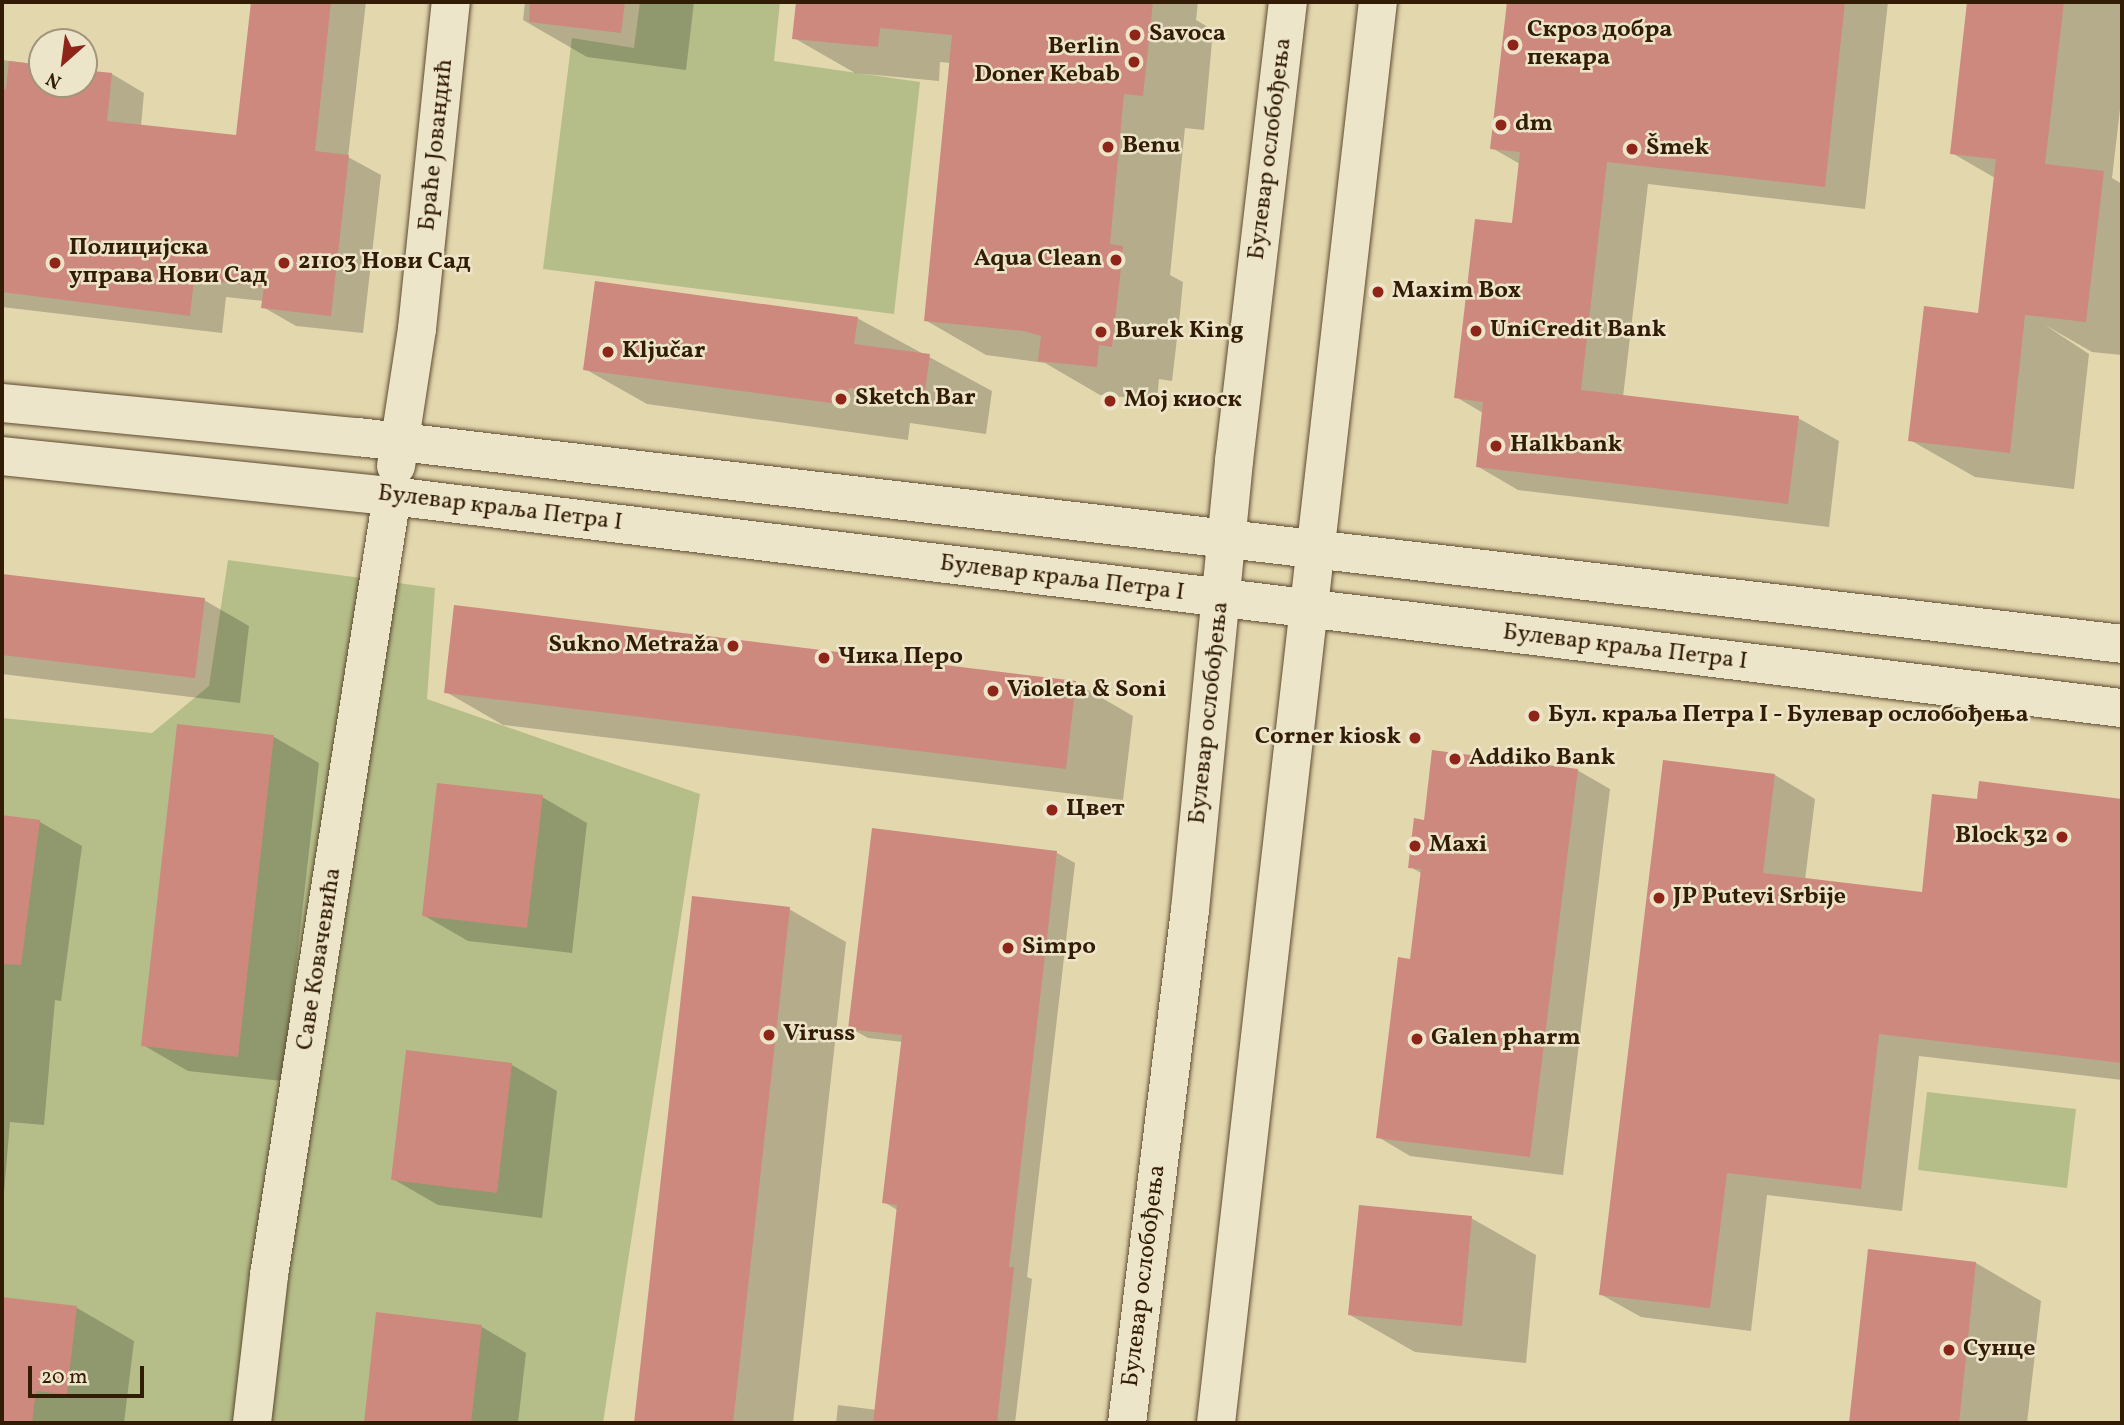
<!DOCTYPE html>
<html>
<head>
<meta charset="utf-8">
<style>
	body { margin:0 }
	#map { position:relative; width:2124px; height:1425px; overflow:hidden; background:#e3d7ae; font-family:Vollkorn,serif }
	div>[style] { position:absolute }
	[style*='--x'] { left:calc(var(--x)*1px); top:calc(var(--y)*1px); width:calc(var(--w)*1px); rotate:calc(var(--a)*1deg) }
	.green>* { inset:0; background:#b5be89 }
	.shadow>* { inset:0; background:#0003 }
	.building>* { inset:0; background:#cd897d }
	.roads { filter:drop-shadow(0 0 2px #5e4b30) drop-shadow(0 0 2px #5e4b30) }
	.minor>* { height:38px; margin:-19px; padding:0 19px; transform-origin:19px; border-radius:19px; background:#ede5ca }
	.tertiary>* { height:38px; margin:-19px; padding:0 19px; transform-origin:19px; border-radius:19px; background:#ede5ca }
	.secondary>* { height:38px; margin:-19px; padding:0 19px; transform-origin:19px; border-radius:19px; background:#ede5ca }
	.dots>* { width:19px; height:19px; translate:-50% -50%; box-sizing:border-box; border:4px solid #ede5ca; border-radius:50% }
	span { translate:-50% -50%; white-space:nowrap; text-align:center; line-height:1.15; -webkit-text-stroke:5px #ede5ca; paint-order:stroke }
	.poi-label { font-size:24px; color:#321c06; font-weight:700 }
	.left { translate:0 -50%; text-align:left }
	.right { translate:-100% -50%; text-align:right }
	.street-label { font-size:24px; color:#321c06 }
	.frame { position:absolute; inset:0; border:4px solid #321c06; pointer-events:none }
	.north { position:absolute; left:28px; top:28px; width:70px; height:70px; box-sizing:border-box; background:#ede5ca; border:2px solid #a2957c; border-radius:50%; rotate:208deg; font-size:19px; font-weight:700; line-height:28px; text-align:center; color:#321c06 }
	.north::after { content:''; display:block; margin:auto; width:24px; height:32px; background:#8f2418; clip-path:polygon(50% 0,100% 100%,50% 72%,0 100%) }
	.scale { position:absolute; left:28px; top:1366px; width:116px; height:32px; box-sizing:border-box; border:4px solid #321c06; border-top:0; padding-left:9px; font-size:21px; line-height:24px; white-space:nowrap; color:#321c06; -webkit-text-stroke:5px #ede5ca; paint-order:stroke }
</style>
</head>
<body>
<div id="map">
	<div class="green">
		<div style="clip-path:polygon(640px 2px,780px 2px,774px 61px,920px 82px,894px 314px,543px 269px,572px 38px,634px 48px)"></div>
		<div style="clip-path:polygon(228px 560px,435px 588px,427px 699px,700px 794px,603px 1423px,2px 1423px,2px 718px,152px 733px,209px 686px)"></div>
		<div style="clip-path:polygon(1927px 1092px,2076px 1109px,2067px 1188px,1918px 1170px)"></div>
	</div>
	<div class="shadow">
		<div style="clip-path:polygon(252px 2px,366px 2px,348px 157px,381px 175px,363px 333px,296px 326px,263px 307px,264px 301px,226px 297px,222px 333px,2px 307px,2px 60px,42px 65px,42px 84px,84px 84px,84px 71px,112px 74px,144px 93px,141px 126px,237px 137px)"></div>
		<div style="clip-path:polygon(525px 2px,694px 2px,686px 70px,587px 57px,523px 20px)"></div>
		<div style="clip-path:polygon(798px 2px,1198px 2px,1196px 20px,1213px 30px,1204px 130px,1185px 128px,1170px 275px,1183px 282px,1180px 313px,1172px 381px,1159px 379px,1157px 400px,1100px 395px,1045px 363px,986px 355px,925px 320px,951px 63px,940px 62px,939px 81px,855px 73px,794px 38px)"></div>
		<div style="clip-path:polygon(1508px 2px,1888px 2px,1865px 209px,1648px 184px,1623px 397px,1798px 418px,1839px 441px,1829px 527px,1518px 490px,1477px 466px,1483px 413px,1456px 397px,1513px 225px,1520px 164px,1492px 148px)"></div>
		<div style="clip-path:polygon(1969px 2px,2122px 2px,2122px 92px,2112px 178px,2122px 184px,2122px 355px,2092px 352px,2045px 325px,2089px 354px,2074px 489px,1975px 477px,1910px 440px,1980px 315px,1995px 178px,1952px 153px)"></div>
		<div style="clip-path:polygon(857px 318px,992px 391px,986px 434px,910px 423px,908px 440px,647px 404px,585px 369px)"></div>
		<div style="clip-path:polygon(2px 575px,204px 600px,249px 626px,240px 703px,2px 674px)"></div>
		<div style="clip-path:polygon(456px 607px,1076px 683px,1133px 716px,1123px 800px,503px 725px,446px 692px)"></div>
		<div style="clip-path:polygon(274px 737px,319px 763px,283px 1081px,188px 1071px,143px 1045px)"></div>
		<div style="clip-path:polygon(1577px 770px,1610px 789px,1563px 1175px,1410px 1156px,1378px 1137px,1412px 961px,1423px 874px,1410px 867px,1425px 821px)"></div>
		<div style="clip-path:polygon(1775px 775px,1815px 799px,1805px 880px,1923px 893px,1978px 801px,1980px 783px,2122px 800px,2122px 1080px,1919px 1056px,1902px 1211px,1767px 1195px,1751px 1331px,1641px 1317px,1600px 1294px)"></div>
		<div style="clip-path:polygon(542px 797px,587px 823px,572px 953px,468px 941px,423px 915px)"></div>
		<div style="clip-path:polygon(2px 817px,40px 822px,82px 846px,61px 1001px,55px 1000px,44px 1125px,10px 1122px,2px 1217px)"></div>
		<div style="clip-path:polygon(1057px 853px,1075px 863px,1027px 1277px,1032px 1279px,1015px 1423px,836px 1423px,838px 1405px,877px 1410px,899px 1211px,884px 1202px,903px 1042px,868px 1038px,850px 1028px)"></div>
		<div style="clip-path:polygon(693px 898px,789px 909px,846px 942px,793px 1423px,635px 1423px)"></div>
		<div style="clip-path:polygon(512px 1065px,557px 1091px,542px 1218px,438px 1205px,393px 1179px)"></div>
		<div style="clip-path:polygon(1471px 1218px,1536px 1255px,1526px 1363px,1415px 1352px,1350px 1315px)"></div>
		<div style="clip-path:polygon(1869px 1251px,1976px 1263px,2041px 1301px,2027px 1423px,1850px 1423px)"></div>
		<div style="clip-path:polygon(2px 1299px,77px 1308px,134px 1341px,124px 1423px,2px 1423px)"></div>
		<div style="clip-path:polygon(378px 1314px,482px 1327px,526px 1353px,518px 1423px,366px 1423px)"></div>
	</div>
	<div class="building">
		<div style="clip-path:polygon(251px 2px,331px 2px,315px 151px,349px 155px,331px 316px,261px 308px,264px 287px,194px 279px,190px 316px,2px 292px,2px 89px,6px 89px,9px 61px,42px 65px,42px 84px,84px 84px,84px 70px,112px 73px,107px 121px,236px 135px)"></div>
		<div style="clip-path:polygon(530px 2px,625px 2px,621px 33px,529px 22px)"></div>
		<div style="clip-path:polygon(796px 2px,1153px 2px,1143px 96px,1124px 94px,1110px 244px,1123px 246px,1120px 277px,1112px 347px,1099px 345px,1097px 367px,1038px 361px,1041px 336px,1024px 331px,924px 321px,952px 35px,880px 28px,878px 47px,792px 39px)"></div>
		<div style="clip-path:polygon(1507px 2px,1845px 2px,1825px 187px,1607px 162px,1581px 390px,1799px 416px,1788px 504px,1476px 467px,1483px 402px,1454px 398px,1475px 219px,1512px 223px,1520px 152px,1490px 149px)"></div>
		<div style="clip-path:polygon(1967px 2px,2064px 2px,2045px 164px,2104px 171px,2086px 322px,2025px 315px,2010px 453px,1908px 441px,1924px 306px,1978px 313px,1996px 159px,1950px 154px)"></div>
		<div style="clip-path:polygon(595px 281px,858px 317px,854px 344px,930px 354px,924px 399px,849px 388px,846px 405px,583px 370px)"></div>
		<div style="clip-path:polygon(2px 574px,205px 598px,195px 678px,2px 655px)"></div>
		<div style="clip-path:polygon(454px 605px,1076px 681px,1066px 769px,444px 693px)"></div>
		<div style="clip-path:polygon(177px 724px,274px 735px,238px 1057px,141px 1046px)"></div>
		<div style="clip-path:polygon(1432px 750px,1578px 769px,1530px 1157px,1376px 1138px,1398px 957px,1410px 959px,1421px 869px,1408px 868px,1414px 818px,1424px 820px)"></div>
		<div style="clip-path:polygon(1663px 760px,1775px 774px,1763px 873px,1922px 892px,1932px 794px,1977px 799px,1979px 781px,2122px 799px,2122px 1063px,1879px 1034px,1861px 1189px,1727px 1173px,1710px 1308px,1599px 1295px)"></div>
		<div style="clip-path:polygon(437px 783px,543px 795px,527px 928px,422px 916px)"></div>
		<div style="clip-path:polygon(2px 815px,40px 820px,21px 965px,2px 964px)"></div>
		<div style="clip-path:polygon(872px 828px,1057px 851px,1009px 1267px,1014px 1267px,997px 1423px,873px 1423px,897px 1205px,882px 1203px,902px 1035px,848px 1029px)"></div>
		<div style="clip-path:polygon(692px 896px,790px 907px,733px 1423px,634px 1423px)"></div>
		<div style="clip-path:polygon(406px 1050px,512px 1063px,497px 1193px,391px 1180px)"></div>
		<div style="clip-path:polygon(1359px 1205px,1472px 1216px,1462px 1326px,1348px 1315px)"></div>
		<div style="clip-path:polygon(1868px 1249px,1976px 1262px,1959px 1423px,1849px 1423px)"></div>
		<div style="clip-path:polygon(2px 1297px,77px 1306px,67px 1394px,36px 1391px,32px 1423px,2px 1423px)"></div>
		<div style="clip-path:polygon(376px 1312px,482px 1325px,471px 1423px,364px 1423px)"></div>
	</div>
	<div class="roads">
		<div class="minor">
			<div style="--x:252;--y:1423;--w:149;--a:-83.4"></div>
			<div style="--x:269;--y:1275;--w:789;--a:-81.03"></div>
		</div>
		<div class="tertiary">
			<div style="--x:2;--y:403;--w:358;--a:5.5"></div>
			<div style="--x:358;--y:437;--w:1776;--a:6.69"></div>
			<div style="--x:2;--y:456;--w:392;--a:5.9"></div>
			<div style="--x:392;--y:496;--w:1743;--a:6.99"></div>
			<div style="--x:396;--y:466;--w:139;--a:-81.3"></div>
			<div style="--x:417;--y:329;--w:329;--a:-84.1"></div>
		</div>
		<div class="secondary">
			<div style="--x:1127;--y:1423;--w:517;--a:-83"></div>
			<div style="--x:1190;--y:910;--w:451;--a:-84.4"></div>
			<div style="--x:1234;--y:461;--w:462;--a:-83.3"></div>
			<div style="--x:1216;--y:1423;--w:1430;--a:-83.5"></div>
		</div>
	</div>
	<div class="dots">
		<div style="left:1135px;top:35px;background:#8f2418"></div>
		<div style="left:1513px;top:45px;background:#8f2418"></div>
		<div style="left:1134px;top:62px;background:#8f2418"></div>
		<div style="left:1501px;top:125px;background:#8f2418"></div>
		<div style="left:1108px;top:147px;background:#8f2418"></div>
		<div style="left:1632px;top:149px;background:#8f2418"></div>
		<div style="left:1116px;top:260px;background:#8f2418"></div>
		<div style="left:55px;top:263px;background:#8f2418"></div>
		<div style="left:284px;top:263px;background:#8f2418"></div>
		<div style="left:1378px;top:292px;background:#8f2418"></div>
		<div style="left:1476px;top:331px;background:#8f2418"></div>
		<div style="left:1101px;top:332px;background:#8f2418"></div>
		<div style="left:608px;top:352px;background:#8f2418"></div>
		<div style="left:841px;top:399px;background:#8f2418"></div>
		<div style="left:1110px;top:401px;background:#8f2418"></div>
		<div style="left:1496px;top:446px;background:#8f2418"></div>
		<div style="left:733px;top:646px;background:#8f2418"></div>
		<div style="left:824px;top:658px;background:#8f2418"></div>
		<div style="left:993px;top:691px;background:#8f2418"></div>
		<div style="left:1534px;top:716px;background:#8f2418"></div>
		<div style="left:1415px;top:738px;background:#8f2418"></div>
		<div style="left:1455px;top:759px;background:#8f2418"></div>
		<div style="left:1052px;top:810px;background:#8f2418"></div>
		<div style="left:2062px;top:837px;background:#8f2418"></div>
		<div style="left:1415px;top:846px;background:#8f2418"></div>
		<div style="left:1659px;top:898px;background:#8f2418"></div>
		<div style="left:1008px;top:948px;background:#8f2418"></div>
		<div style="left:769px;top:1035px;background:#8f2418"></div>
		<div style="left:1417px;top:1039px;background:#8f2418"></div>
		<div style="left:1949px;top:1350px;background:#8f2418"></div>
	</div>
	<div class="poi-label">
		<span class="left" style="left:1527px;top:45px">Скроз добра<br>пекара</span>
		<span class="left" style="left:1149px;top:35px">Savoca</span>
		<span class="right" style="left:1120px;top:62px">Berlin<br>Doner Kebab</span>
		<span class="left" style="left:1515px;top:125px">dm</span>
		<span class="left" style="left:1122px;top:147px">Benu</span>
		<span class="left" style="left:1646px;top:149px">Šmek</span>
		<span class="left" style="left:69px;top:263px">Полицијска<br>управа Нови Сад</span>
		<span class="right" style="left:1102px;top:260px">Aqua Clean</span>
		<span class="left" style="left:298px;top:263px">21103 Нови Сад</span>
		<span class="left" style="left:1392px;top:292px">Maxim Box</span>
		<span class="left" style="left:1490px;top:331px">UniCredit Bank</span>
		<span class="left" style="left:1115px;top:332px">Burek King</span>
		<span class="left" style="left:622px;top:352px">Ključar</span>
		<span class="left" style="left:855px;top:399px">Sketch Bar</span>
		<span class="left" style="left:1124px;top:401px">Мој киоск</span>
		<span class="left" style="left:1510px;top:446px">Halkbank</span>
		<span class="right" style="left:719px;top:646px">Sukno Metraža</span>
		<span class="left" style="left:838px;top:658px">Чика Перо</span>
		<span class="left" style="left:1007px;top:691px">Violeta &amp; Soni</span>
		<span class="left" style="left:1548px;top:716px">Бул. краља Петра I - Булевар ослобођења</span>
		<span class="right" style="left:1401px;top:738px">Corner kiosk</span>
		<span class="left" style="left:1469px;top:759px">Addiko Bank</span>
		<span class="left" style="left:1066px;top:810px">Цвет</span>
		<span class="right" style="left:2048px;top:837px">Block 32</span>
		<span class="left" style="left:1429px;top:846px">Maxi</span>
		<span class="left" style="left:1673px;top:898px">JP Putevi Srbije</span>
		<span class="left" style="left:1022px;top:948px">Simpo</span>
		<span class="left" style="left:783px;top:1035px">Viruss</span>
		<span class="left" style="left:1431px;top:1039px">Galen pharm</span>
		<span class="left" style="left:1963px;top:1350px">Сунце</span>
	</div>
	<div class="street-label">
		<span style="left:437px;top:145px;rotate:-84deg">Браће Јовандић</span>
		<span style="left:1271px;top:149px;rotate:-83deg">Булевар ослобођења</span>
		<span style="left:500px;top:509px;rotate:7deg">Булевар краља Петра I</span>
		<span style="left:1062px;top:579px;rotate:7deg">Булевар краља Петра I</span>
		<span style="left:1625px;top:648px;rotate:7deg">Булевар краља Петра I</span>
		<span style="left:1210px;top:713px;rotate:-84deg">Булевар ослобођења</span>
		<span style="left:320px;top:959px;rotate:-81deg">Саве Ковачевића</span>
		<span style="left:1145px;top:1276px;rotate:-83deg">Булевар ослобођења</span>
	</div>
	<div class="frame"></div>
	<div class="north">N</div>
	<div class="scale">20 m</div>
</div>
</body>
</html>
